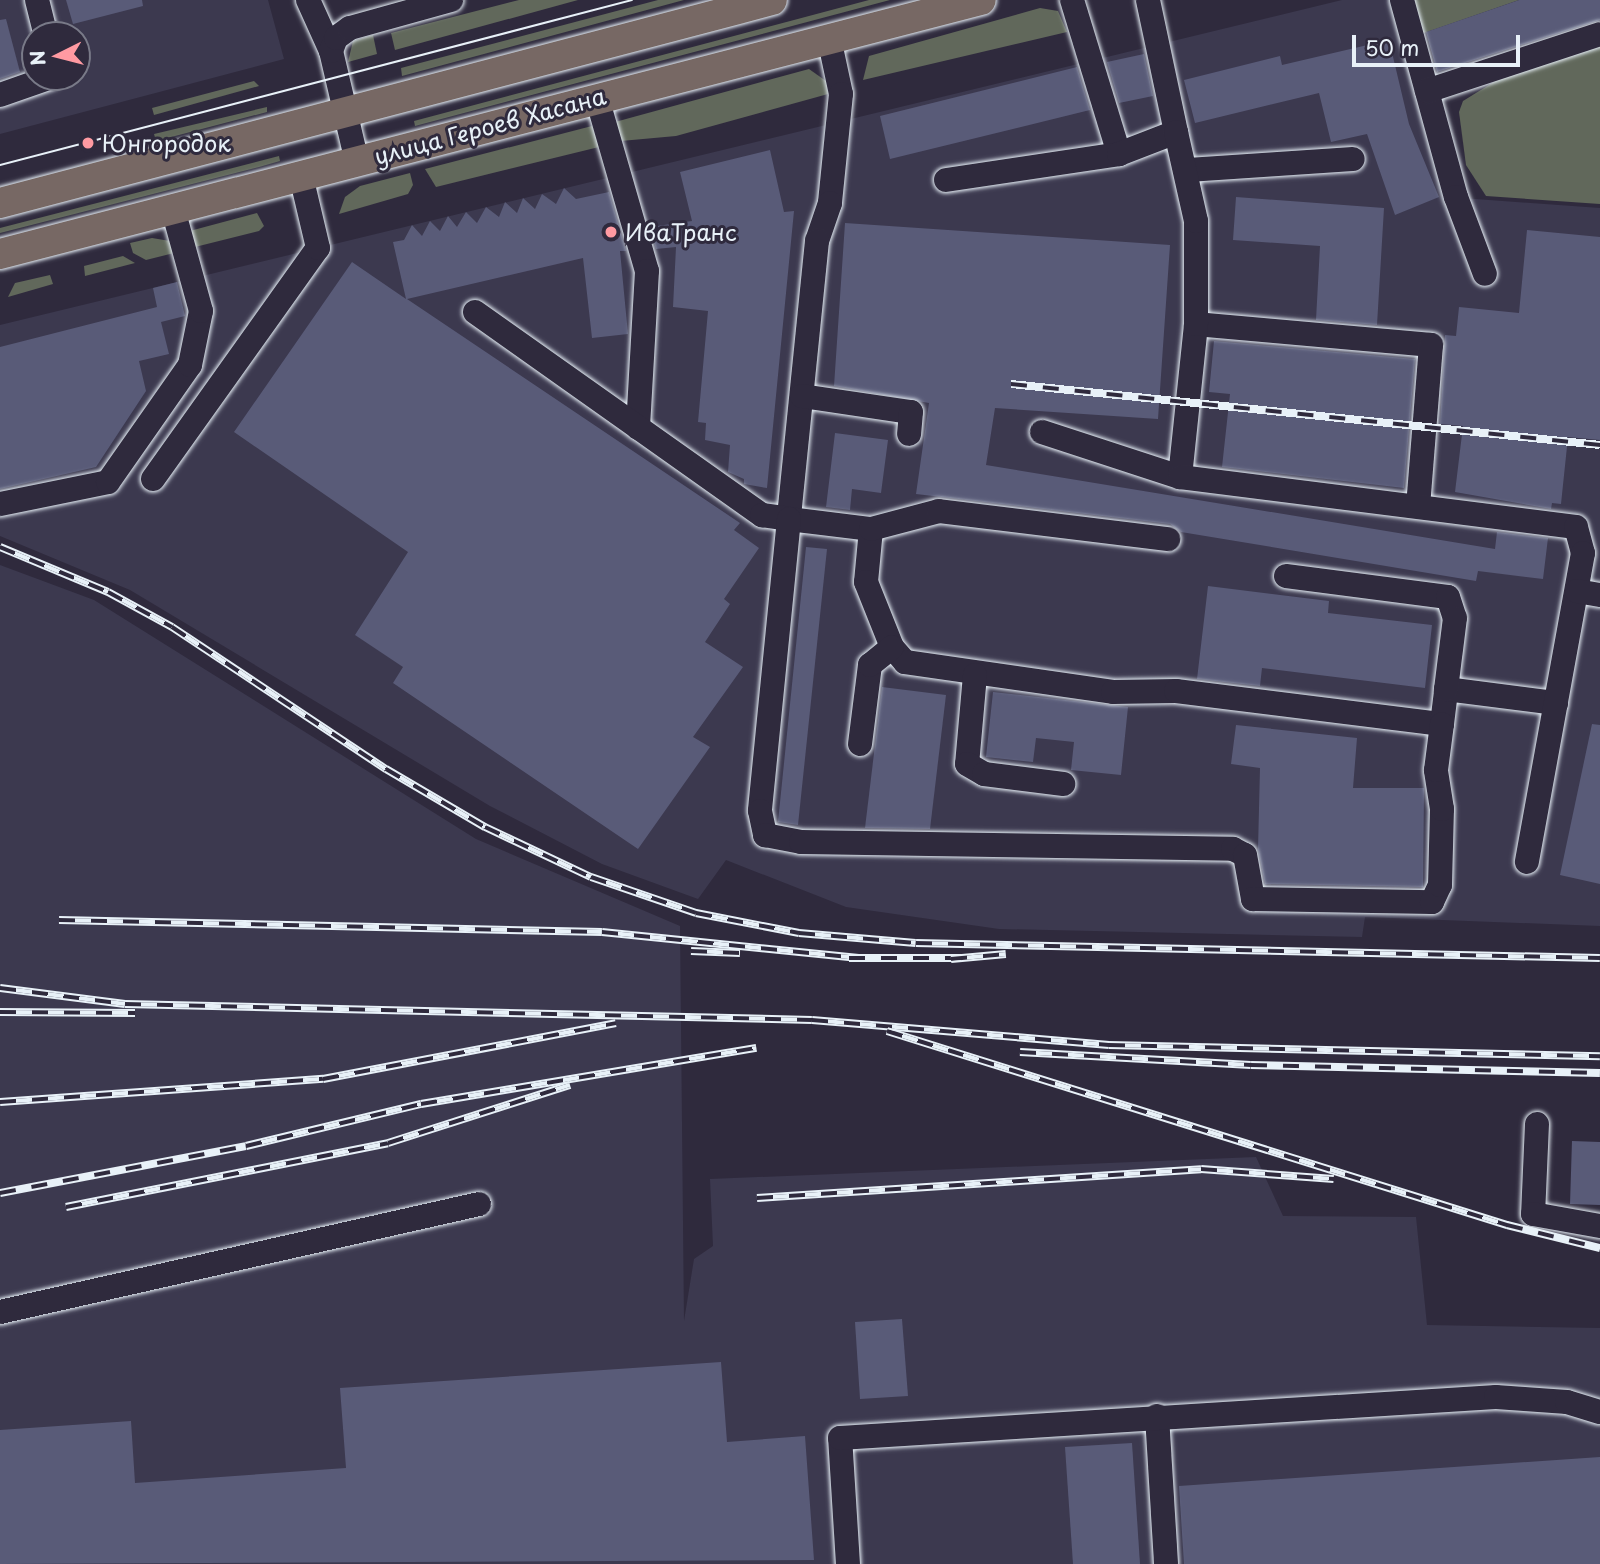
<!DOCTYPE html>
<html>
<head>
<meta charset="utf-8">
<style>
	body { margin:0 }
	#map { position:relative; width:1600px; height:1564px; overflow:hidden; background:#2f2a3d; font-family:"Playpen Sans",sans-serif }
	div>[style] { position:absolute }
	[style*='--x'] { left:calc(var(--x)*1px); top:calc(var(--y)*1px); width:calc(var(--w)*1px); rotate:calc(var(--a)*1deg) }
	.built>* { inset:0; background:#3c394f }
	.green>* { inset:0; background:#61685b }
	.building>* { inset:0; background:#595b78 }
	.roads { filter:drop-shadow(0 0 2px #e8f1f8) drop-shadow(0 0 2px #e8f1f8) }
	.minor>* { height:24px; margin:-12px; padding:0 12px; transform-origin:12px; border-radius:12px; background:#2f2a3d }
	.major>* { height:30px; margin:-15px; padding:0 15px; transform-origin:15px; border-radius:15px; background:#776864 }
	.tram>* { height:2px; margin:-1px; padding:0 1px; transform-origin:1px; border-radius:1px; background:#e8f1f8 }
	.rail>* { height:8px; margin-top:-4px; transform-origin:0; background:repeating-linear-gradient(90deg,#2f2a3d 0 16px,#e8f1f8 0 32px); box-sizing:border-box; border-block:2px solid #e8f1f8 }
	.dots>* { width:19px; height:19px; translate:-50% -50%; box-sizing:border-box; border:4px solid #2f2a3d; border-radius:50% }
	span { translate:-50% -50%; white-space:nowrap; text-align:center; line-height:1.15; -webkit-text-stroke:6px #2f2a3d; paint-order:stroke }
	.street-label { font-size:23px; color:#e8f1f8 }
	.poi-label { font-size:23px; color:#e8f1f8 }
	.left { translate:0 -50%; text-align:left }
	.north { position:absolute; left:21px; top:21px; width:70px; height:70px; box-sizing:border-box; background:#2f2a3d; border:2px solid #797a88; border-radius:50%; rotate:264deg; font-size:19px; font-weight:700; line-height:28px; text-align:center; color:#e8f1f8 }
	.north::after { content:''; display:block; margin:auto; width:24px; height:32px; background:#ff9aa2; clip-path:polygon(50% 0,100% 100%,50% 72%,0 100%) }
	.scale { position:absolute; left:1352px; top:35px; width:168px; height:32px; box-sizing:border-box; border:4px solid #e8f1f8; border-top:0; padding-left:9px; font-size:21px; line-height:24px; white-space:nowrap; color:#e8f1f8; -webkit-text-stroke:5px #2f2a3d; paint-order:stroke }
</style>
</head>
<body>
<div id="map">
	<div class="built">
		<div style="clip-path:polygon(evenodd,0 0,268px 0,284px 59px,0 134px,0 0,35px 35px,77px 35px,77px 77px,35px 77px,35px 35px)"></div>
		<div style="clip-path:polygon(1342px 0,1409px 0,1462px 198px,1600px 208px,1600px 926px,1365px 917px,1362px 937px,999px 929px,846px 907px,726px 860px,698px 899px,602px 864px,490px 806px,130px 590px,0 536px,0 325px)"></div>
		<div style="clip-path:polygon(0 565px,94px 600px,476px 839px,680px 926px,684px 1321px,694px 1259px,713px 1246px,710px 1179px,1256px 1157px,1283px 1216px,1416px 1217px,1427px 1325px,1600px 1328px,1600px 1564px,0 1564px)"></div>
	</div>
	<div class="green">
		<div style="clip-path:polygon(519px 0,578px 0,395px 50px,391px 33px)"></div>
		<div style="clip-path:polygon(658px 0,684px 0,402px 76px,401px 68px)"></div>
		<div style="clip-path:polygon(869px 0,890px 0,415px 126px,414px 121px)"></div>
		<div style="clip-path:polygon(1412px 0,1519px 0,1421px 34px)"></div>
		<div style="clip-path:polygon(1040px 8px,1058px 11px,1067px 32px,863px 80px,869px 56px)"></div>
		<div style="clip-path:polygon(373px 35px,377px 54px,348px 62px,353px 41px)"></div>
		<div style="clip-path:polygon(1600px 46px,1600px 204px,1486px 196px,1466px 165px,1459px 112px,1463px 101px,1497px 80px)"></div>
		<div style="clip-path:polygon(809px 69px,826px 81px,828px 94px,676px 136px,621px 141px,615px 122px)"></div>
		<div style="clip-path:polygon(254px 81px,259px 86px,154px 115px,152px 108px)"></div>
		<div style="clip-path:polygon(267px 107px,267px 112px,156px 141px,154px 134px)"></div>
		<div style="clip-path:polygon(592px 126px,599px 147px,436px 187px,425px 169px)"></div>
		<div style="clip-path:polygon(279px 156px,280px 161px,259px 167px,0 233px,0 228px)"></div>
		<div style="clip-path:polygon(410px 173px,413px 185px,408px 194px,339px 214px,345px 197px,360px 186px)"></div>
		<div style="clip-path:polygon(257px 213px,264px 226px,259px 231px,191px 248px,186px 232px)"></div>
		<div style="clip-path:polygon(152px 238px,170px 241px,178px 252px,146px 260px,133px 253px,130px 243px)"></div>
		<div style="clip-path:polygon(123px 256px,135px 263px,85px 276px,84px 266px)"></div>
		<div style="clip-path:polygon(50px 275px,53px 284px,8px 297px,15px 283px)"></div>
	</div>
	<div class="building">
		<div style="clip-path:polygon(66px 0,142px 0,143px 6px,73px 24px)"></div>
		<div style="clip-path:polygon(1519px 0,1600px 0,1600px 20px,1437px 72px,1426px 32px)"></div>
		<div style="clip-path:polygon(6px 19px,20px 72px,0 79px,0 20px)"></div>
		<div style="clip-path:polygon(1389px 40px,1409px 124px,1439px 197px,1395px 215px,1367px 134px,1331px 142px,1319px 93px,1195px 123px,1184px 80px,1280px 56px,1282px 65px)"></div>
		<div style="clip-path:polygon(1144px 54px,1153px 96px,1119px 103px,1107px 62px)"></div>
		<div style="clip-path:polygon(1077px 67px,1090px 110px,890px 159px,880px 116px)"></div>
		<div style="clip-path:polygon(770px 150px,784px 212px,794px 211px,767px 488px,744px 484px,744px 479px,728px 472px,730px 445px,705px 440px,706px 423px,698px 422px,708px 311px,673px 307px,676px 247px,656px 249px,650px 227px,692px 221px,680px 172px)"></div>
		<div style="clip-path:polygon(564px 188px,576px 199px,609px 192px,626px 251px,620px 251px,628px 334px,592px 338px,583px 258px,407px 299px,740px 523px,734px 530px,759px 548px,724px 599px,730px 604px,705px 642px,743px 667px,693px 737px,710px 747px,638px 849px,393px 683px,403px 667px,355px 635px,408px 552px,234px 432px,352px 262px,406px 299px,393px 242px,404px 240px,412px 225px,422px 236px,430px 221px,440px 231px,448px 216px,457px 227px,466px 212px,477px 223px,486px 207px,499px 217px,505px 202px,517px 213px,523px 198px,535px 209px,542px 194px,556px 204px)"></div>
		<div style="clip-path:polygon(1236px 197px,1384px 208px,1377px 325px,1316px 320px,1320px 246px,1233px 240px)"></div>
		<div style="clip-path:polygon(845px 223px,1170px 245px,1158px 419px,995px 408px,986px 465px,1495px 549px,1497px 532px,1548px 538px,1543px 579px,1478px 571px,1476px 581px,1181px 532px,1170px 524px,916px 494px,929px 403px,834px 386px)"></div>
		<div style="clip-path:polygon(1527px 230px,1600px 237px,1600px 440px,1568px 437px,1561px 504px,1552px 503px,1551px 509px,1455px 492px,1463px 426px,1440px 424px,1445px 335px,1456px 336px,1459px 307px,1519px 313px)"></div>
		<div style="clip-path:polygon(177px 282px,185px 316px,161px 322px,169px 354px,139px 361px,146px 391px,96px 467px,0 489px,0 347px,157px 307px,153px 288px)"></div>
		<div style="clip-path:polygon(1214px 341px,1415px 359px,1404px 488px,1222px 467px,1230px 394px,1209px 392px)"></div>
		<div style="clip-path:polygon(835px 433px,888px 440px,881px 493px,852px 489px,850px 510px,826px 507px)"></div>
		<div style="clip-path:polygon(806px 547px,827px 549px,798px 825px,778px 822px)"></div>
		<div style="clip-path:polygon(1208px 586px,1329px 601px,1328px 613px,1432px 625px,1425px 688px,1262px 668px,1260px 686px,1197px 679px)"></div>
		<div style="clip-path:polygon(882px 687px,946px 695px,930px 829px,865px 828px)"></div>
		<div style="clip-path:polygon(993px 692px,1128px 707px,1121px 775px,1071px 770px,1074px 742px,1036px 738px,1033px 762px,986px 757px)"></div>
		<div style="clip-path:polygon(1592px 724px,1600px 725px,1600px 884px,1560px 875px)"></div>
		<div style="clip-path:polygon(1236px 725px,1357px 738px,1353px 788px,1424px 788px,1423px 887px,1265px 884px,1258px 849px,1260px 768px,1231px 764px)"></div>
		<div style="clip-path:polygon(1572px 1141px,1600px 1142px,1600px 1205px,1570px 1204px)"></div>
		<div style="clip-path:polygon(902px 1319px,908px 1396px,860px 1399px,855px 1322px)"></div>
		<div style="clip-path:polygon(721px 1362px,727px 1442px,805px 1436px,814px 1560px,0 1564px,0 1430px,131px 1421px,135px 1483px,346px 1468px,340px 1388px)"></div>
		<div style="clip-path:polygon(1132px 1443px,1140px 1564px,1073px 1564px,1065px 1447px)"></div>
		<div style="clip-path:polygon(1600px 1457px,1600px 1564px,1184px 1564px,1179px 1486px)"></div>
	</div>
	<div class="roads">
		<div class="minor">
			<div style="--x:37;--y:0;--w:36;--a:76"></div>
			<div style="--x:308;--y:0;--w:56;--a:65.7"></div>
			<div style="--x:331;--y:51;--w:114;--a:76.8"></div>
			<div style="--x:1072;--y:0;--w:161;--a:73"></div>
			<div style="--x:1402;--y:0;--w:204;--a:74.7"></div>
			<div style="--x:1456;--y:197;--w:82;--a:69.4"></div>
			<div style="--x:829;--y:38;--w:57;--a:77.9"></div>
			<div style="--x:841;--y:94;--w:110;--a:95.8"></div>
			<div style="--x:830;--y:203;--w:40;--a:108.9"></div>
			<div style="--x:817;--y:241;--w:279;--a:95.8"></div>
			<div style="--x:789;--y:519;--w:83;--a:7"></div>
			<div style="--x:871;--y:529;--w:53;--a:95.4"></div>
			<div style="--x:866;--y:582;--w:70;--a:68.2"></div>
			<div style="--x:892;--y:647;--w:20;--a:49"></div>
			<div style="--x:905;--y:662;--w:210;--a:8.2"></div>
			<div style="--x:1113;--y:692;--w:63;--a:-0.9"></div>
			<div style="--x:1176;--y:691;--w:268;--a:7.1"></div>
			<div style="--x:1442;--y:724;--w:35;--a:-83"></div>
			<div style="--x:1446;--y:689;--w:111;--a:7.3"></div>
			<div style="--x:331;--y:51;--w:14;--a:-69"></div>
			<div style="--x:336;--y:38;--w:17;--a:-36"></div>
			<div style="--x:350;--y:28;--w:105;--a:-15.5"></div>
			<div style="--x:1427;--y:91;--w:182;--a:-18.2"></div>
			<div style="--x:0;--y:95;--w:54;--a:-19.4"></div>
			<div style="--x:597;--y:98;--w:180;--a:73.9"></div>
			<div style="--x:647;--y:271;--w:157;--a:93.3"></div>
			<div style="--x:1188;--y:170;--w:165;--a:-3.8"></div>
			<div style="--x:946;--y:180;--w:175;--a:-8.5"></div>
			<div style="--x:1119;--y:154;--w:61;--a:-21.1"></div>
			<div style="--x:1176;--y:132;--w:135;--a:-102"></div>
			<div style="--x:475;--y:312;--w:352;--a:35.3"></div>
			<div style="--x:762;--y:515;--w:27;--a:8"></div>
			<div style="--x:789;--y:519;--w:293;--a:95.7"></div>
			<div style="--x:760;--y:811;--w:25;--a:78"></div>
			<div style="--x:765;--y:835;--w:37;--a:11"></div>
			<div style="--x:801;--y:842;--w:432;--a:0.9"></div>
			<div style="--x:1233;--y:849;--w:13;--a:27"></div>
			<div style="--x:1245;--y:855;--w:45;--a:79.7"></div>
			<div style="--x:1253;--y:899;--w:179;--a:1"></div>
			<div style="--x:1432;--y:902;--w:19;--a:-65"></div>
			<div style="--x:1440;--y:885;--w:76;--a:-88.5"></div>
			<div style="--x:1442;--y:809;--w:39;--a:-99"></div>
			<div style="--x:1436;--y:770;--w:46;--a:-82.6"></div>
			<div style="--x:1196;--y:324;--w:236;--a:5.1"></div>
			<div style="--x:1431;--y:345;--w:161;--a:94.6"></div>
			<div style="--x:802;--y:396;--w:110;--a:8.4"></div>
			<div style="--x:911;--y:412;--w:22;--a:95"></div>
			<div style="--x:1042;--y:432;--w:145;--a:18.1"></div>
			<div style="--x:1180;--y:477;--w:154;--a:-84"></div>
			<div style="--x:1196;--y:324;--w:103;--a:-90"></div>
			<div style="--x:1196;--y:221;--w:91;--a:-102.7"></div>
			<div style="--x:1180;--y:477;--w:399;--a:7.2"></div>
			<div style="--x:1576;--y:527;--w:27;--a:75"></div>
			<div style="--x:1583;--y:553;--w:314;--a:100.3"></div>
			<div style="--x:153;--y:479;--w:284;--a:-54.5"></div>
			<div style="--x:318;--y:248;--w:74;--a:-103.3"></div>
			<div style="--x:0;--y:504;--w:110;--a:-11.5"></div>
			<div style="--x:108;--y:482;--w:143;--a:-55"></div>
			<div style="--x:190;--y:365;--w:55;--a:-78.5"></div>
			<div style="--x:201;--y:311;--w:106;--a:-105.4"></div>
			<div style="--x:871;--y:529;--w:70;--a:-14.8"></div>
			<div style="--x:939;--y:511;--w:231;--a:7"></div>
			<div style="--x:1286;--y:576;--w:163;--a:7.4"></div>
			<div style="--x:1448;--y:597;--w:22;--a:72"></div>
			<div style="--x:1455;--y:618;--w:72;--a:97.2"></div>
			<div style="--x:1577;--y:591;--w:23;--a:10"></div>
			<div style="--x:975;--y:675;--w:89;--a:95.1"></div>
			<div style="--x:967;--y:764;--w:20;--a:30"></div>
			<div style="--x:984;--y:774;--w:80;--a:7.2"></div>
			<div style="--x:860;--y:744;--w:80;--a:-82.8"></div>
			<div style="--x:870;--y:665;--w:28;--a:-39"></div>
			<div style="--x:1537;--y:1124;--w:90;--a:92.5"></div>
			<div style="--x:1533;--y:1214;--w:68;--a:10.2"></div>
			<div style="--x:0;--y:1312;--w:491;--a:-12.7"></div>
			<div style="--x:1157;--y:1416;--w:148;--a:86.5"></div>
			<div style="--x:848;--y:1564;--w:126;--a:-93.6"></div>
			<div style="--x:840;--y:1438;--w:657;--a:-3.58"></div>
			<div style="--x:1496;--y:1397;--w:71;--a:4"></div>
			<div style="--x:1567;--y:1402;--w:34;--a:17"></div>
		</div>
		<div class="major">
			<div style="--x:0;--y:203;--w:798;--a:-14.73"></div>
			<div style="--x:0;--y:254;--w:1013;--a:-14.52"></div>
		</div>
	</div>
	<div class="tram">
		<div style="--x:0;--y:165;--w:653;--a:-14.63"></div>
	</div>
	<div class="rail">
		<div style="--x:1011;--y:384;--w:592;--a:5.91"></div>
		<div style="--x:0;--y:547;--w:117;--a:22.6"></div>
		<div style="--x:108;--y:592;--w:73;--a:28.7"></div>
		<div style="--x:172;--y:627;--w:257;--a:33.6"></div>
		<div style="--x:386;--y:769;--w:115;--a:30.4"></div>
		<div style="--x:485;--y:827;--w:117;--a:25.3"></div>
		<div style="--x:591;--y:877;--w:111;--a:18.9"></div>
		<div style="--x:696;--y:913;--w:105;--a:11"></div>
		<div style="--x:799;--y:933;--w:117;--a:4.9"></div>
		<div style="--x:916;--y:943;--w:684;--a:1.26"></div>
		<div style="--x:59;--y:920;--w:543;--a:1.27"></div>
		<div style="--x:602;--y:932;--w:258;--a:5.8"></div>
		<div style="--x:691;--y:951;--w:49;--a:2.3"></div>
		<div style="--x:849;--y:958;--w:112;--a:0"></div>
		<div style="--x:951;--y:959;--w:55;--a:-5.2"></div>
		<div style="--x:0;--y:988;--w:126;--a:7.3"></div>
		<div style="--x:125;--y:1004;--w:687;--a:1.33"></div>
		<div style="--x:812;--y:1020;--w:298;--a:4.8"></div>
		<div style="--x:1109;--y:1045;--w:491;--a:1.3"></div>
		<div style="--x:0;--y:1012;--w:135;--a:0.4"></div>
		<div style="--x:887;--y:1031;--w:650;--a:17.38"></div>
		<div style="--x:1507;--y:1225;--w:96;--a:13.9"></div>
		<div style="--x:1020;--y:1052;--w:231;--a:3.2"></div>
		<div style="--x:1251;--y:1065;--w:349;--a:1.3"></div>
		<div style="--x:0;--y:1102;--w:324;--a:-4.1"></div>
		<div style="--x:323;--y:1079;--w:298;--a:-10.8"></div>
		<div style="--x:0;--y:1193;--w:250;--a:-10.8"></div>
		<div style="--x:246;--y:1146;--w:180;--a:-13.5"></div>
		<div style="--x:421;--y:1104;--w:340;--a:-9.5"></div>
		<div style="--x:757;--y:1198;--w:445;--a:-3.7"></div>
		<div style="--x:1201;--y:1169;--w:133;--a:4.3"></div>
		<div style="--x:66;--y:1207;--w:328;--a:-11.2"></div>
		<div style="--x:388;--y:1143;--w:191;--a:-17.7"></div>
	</div>
	<div class="dots">
		<div style="left:88px;top:143px;background:#ff9aa2"></div>
		<div style="left:611px;top:232px;background:#ff9aa2"></div>
	</div>
	<div class="street-label">
		<span style="left:490px;top:126px;rotate:-15deg">улица Героев Хасана</span>
	</div>
	<div class="poi-label">
		<span class="left" style="left:102px;top:143px">Юнгородок</span>
		<span class="left" style="left:625px;top:232px">ИваТранс</span>
	</div>
	<div class="north">N</div>
	<div class="scale">50 m</div>
</div>
</body>
</html>
